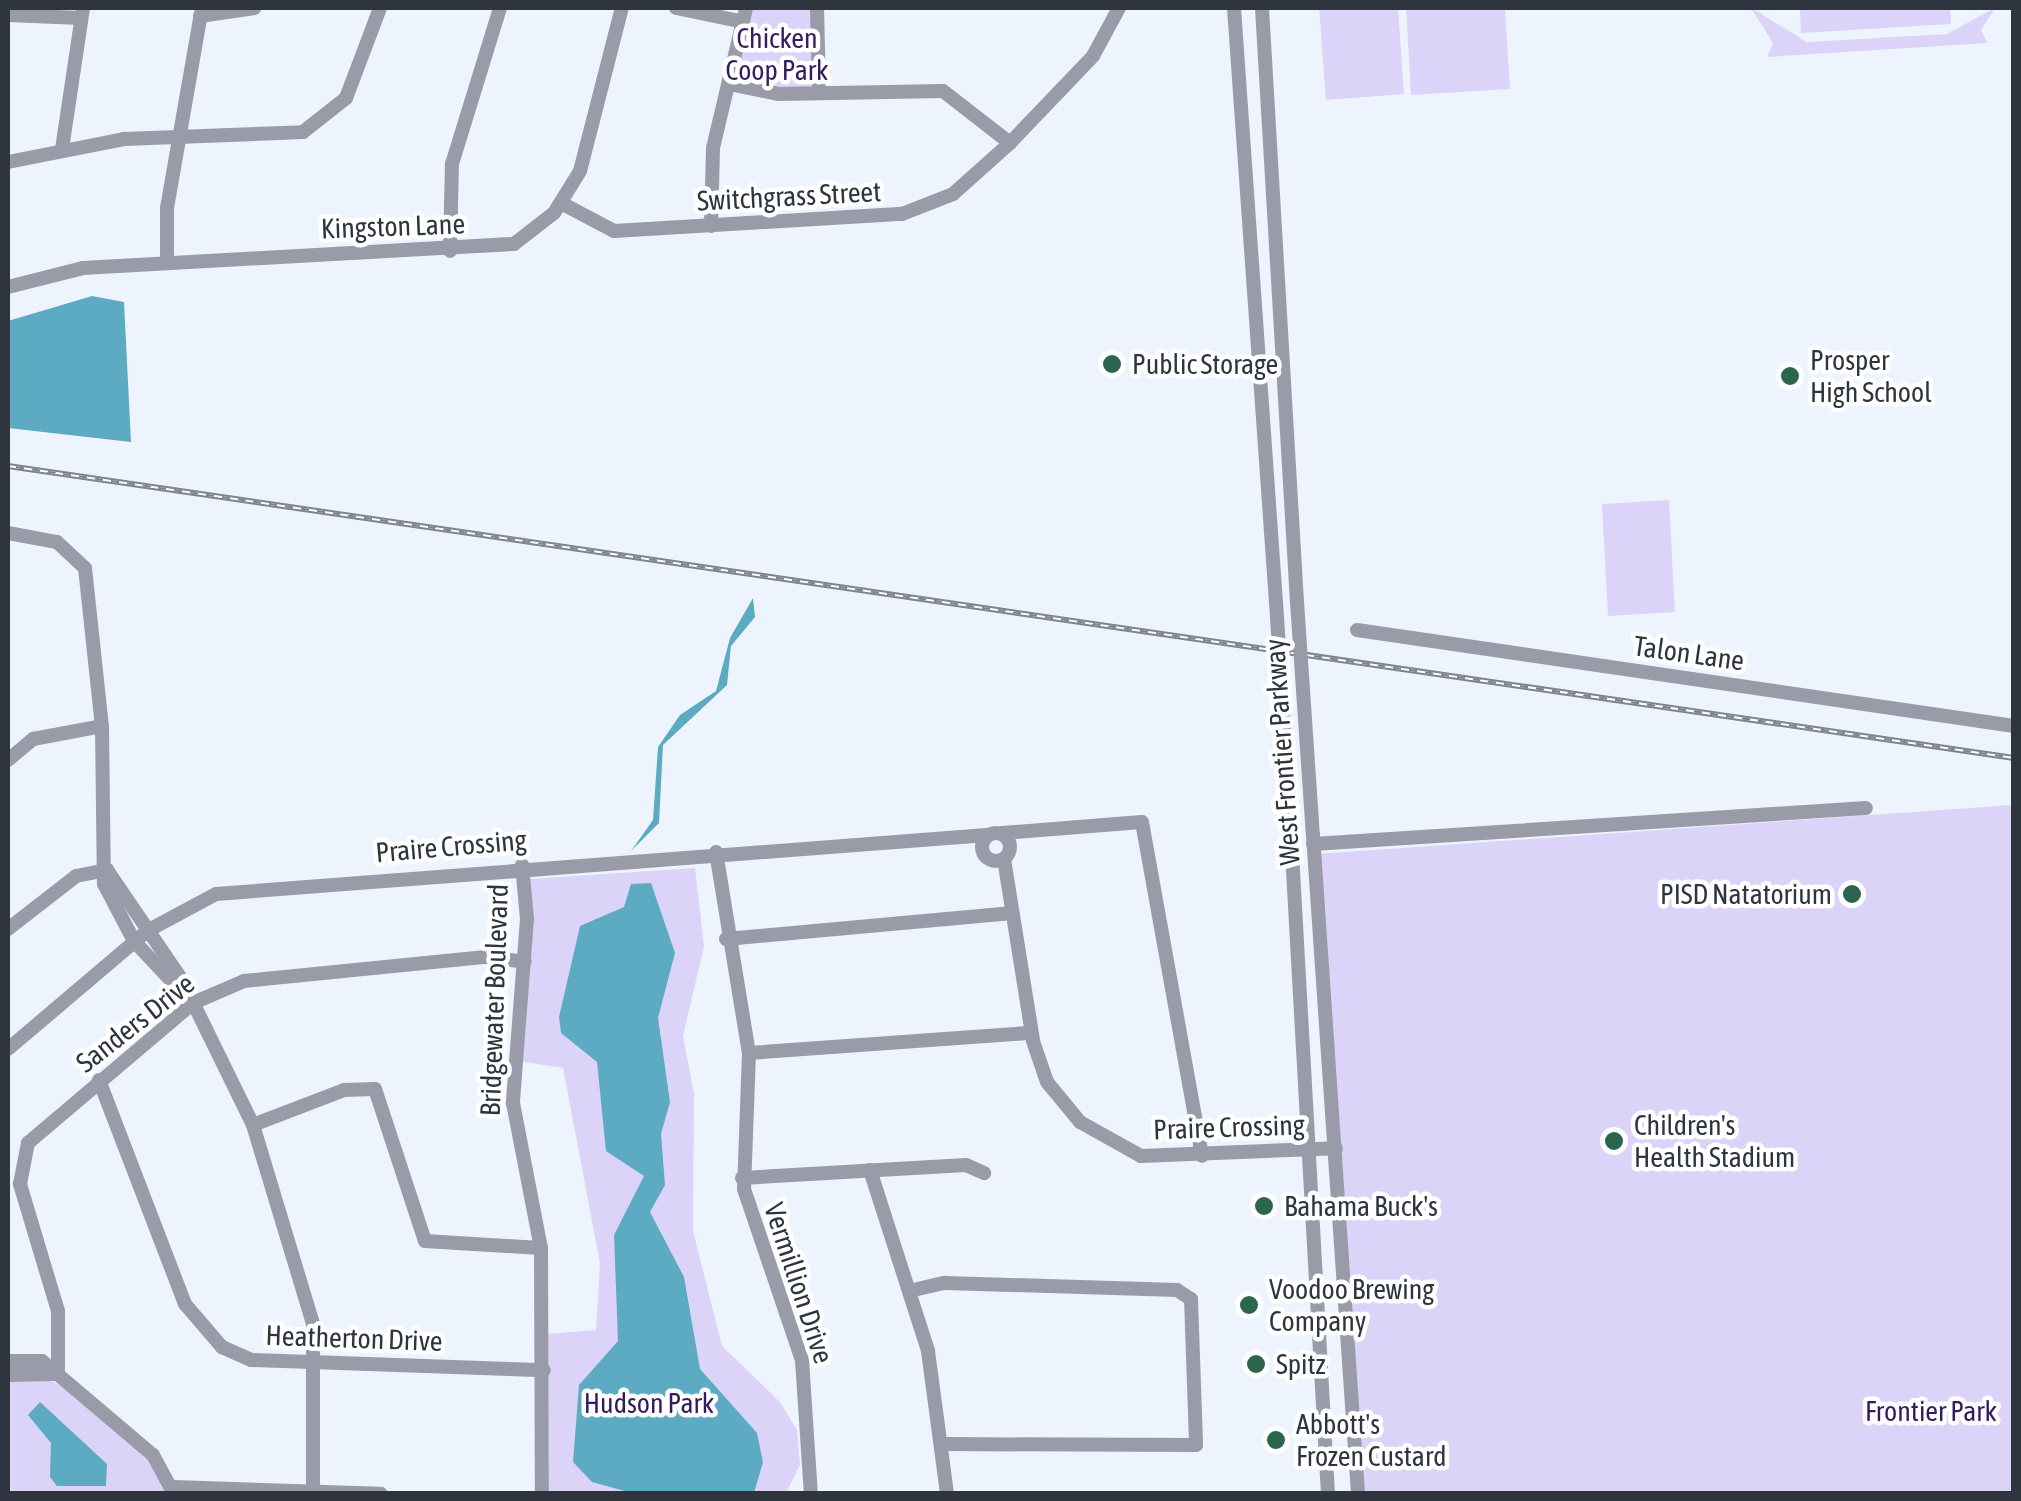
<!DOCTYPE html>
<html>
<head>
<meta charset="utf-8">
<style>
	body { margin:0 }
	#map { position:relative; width:2021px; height:1501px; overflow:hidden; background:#edf4fe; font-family:"Asap Condensed",sans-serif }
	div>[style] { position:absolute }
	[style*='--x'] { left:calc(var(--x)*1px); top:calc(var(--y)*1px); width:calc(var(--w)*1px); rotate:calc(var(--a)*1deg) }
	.green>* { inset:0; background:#dbd4f8 }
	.water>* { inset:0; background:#5dabc3 }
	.minor>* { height:14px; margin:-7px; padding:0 7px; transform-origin:7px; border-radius:7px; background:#999ca8 }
	.minor>.ring { margin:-7px; padding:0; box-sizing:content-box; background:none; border:14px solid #999ca8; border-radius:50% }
	.rail>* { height:6px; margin-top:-3px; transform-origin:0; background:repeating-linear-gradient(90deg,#fff 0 8px,#7d848d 0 16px); box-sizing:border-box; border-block:2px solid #7d848d }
	.minor-bridge>* { height:14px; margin:-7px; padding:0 7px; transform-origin:7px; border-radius:7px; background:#999ca8 }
	.dots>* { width:28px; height:28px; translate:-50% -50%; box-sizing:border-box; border:5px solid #fff; border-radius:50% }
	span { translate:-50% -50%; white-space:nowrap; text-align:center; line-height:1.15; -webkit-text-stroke:9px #fff; paint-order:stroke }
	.park-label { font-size:28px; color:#331b5f }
	.street-label { font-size:28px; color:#2e353e }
	.poi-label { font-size:28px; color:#2e353e }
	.left { translate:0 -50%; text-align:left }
	.right { translate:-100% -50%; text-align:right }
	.frame { position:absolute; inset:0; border:10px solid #2e353e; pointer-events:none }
</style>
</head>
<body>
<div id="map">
	<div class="green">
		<div style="clip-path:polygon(746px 8px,817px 8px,819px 91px,729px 84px)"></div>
		<div style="clip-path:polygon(1319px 8px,1398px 8px,1404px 94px,1326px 100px)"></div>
		<div style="clip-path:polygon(1406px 8px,1505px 8px,1510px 89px,1411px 95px)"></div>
		<div style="clip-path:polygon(1751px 8px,1807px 42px,1947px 34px,1995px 8px,1981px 30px,1987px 43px,1767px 57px,1773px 43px)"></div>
		<div style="clip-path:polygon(1800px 8px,1950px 8px,1951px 24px,1801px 33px)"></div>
		<div style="clip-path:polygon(1669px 500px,1675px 612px,1608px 616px,1602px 504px)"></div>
		<div style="clip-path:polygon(2013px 805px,2013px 1493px,1359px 1493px,1316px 854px)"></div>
		<div style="clip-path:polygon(695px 868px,704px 946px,683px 1036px,694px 1094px,693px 1231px,722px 1346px,780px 1402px,797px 1430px,800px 1465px,786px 1493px,549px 1493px,548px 1334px,596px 1330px,600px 1263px,563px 1068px,513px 1060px,530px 879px)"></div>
		<div style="clip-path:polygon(42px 1378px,66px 1387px,148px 1460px,167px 1494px,8px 1494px,8px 1379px)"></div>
	</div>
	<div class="water">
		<div style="clip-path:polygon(92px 296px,124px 302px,131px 442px,8px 428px,8px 321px)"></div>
		<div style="clip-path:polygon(753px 598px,755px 617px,731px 646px,727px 685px,663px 745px,659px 823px,631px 851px,653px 820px,658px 747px,680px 715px,716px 691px,730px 638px)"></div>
		<div style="clip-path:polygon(651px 883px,675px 953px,658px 1018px,670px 1102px,661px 1134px,665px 1185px,650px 1212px,684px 1277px,700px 1369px,757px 1433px,763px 1462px,754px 1493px,632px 1493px,592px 1482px,573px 1462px,579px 1385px,618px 1341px,614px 1235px,644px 1176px,606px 1151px,597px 1062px,561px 1033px,559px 1017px,580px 926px,624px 907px,631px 884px)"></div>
		<div style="clip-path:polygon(40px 1402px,107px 1464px,106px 1486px,57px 1486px,50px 1477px,51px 1443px,28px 1415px)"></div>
	</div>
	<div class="minor">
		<div style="--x:676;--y:8;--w:69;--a:11.6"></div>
		<div style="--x:817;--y:8;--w:83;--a:88.6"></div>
		<div style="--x:1234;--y:8;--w:595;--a:85.96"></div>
		<div style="--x:1262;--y:8;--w:595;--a:86.63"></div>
		<div style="--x:8;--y:15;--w:73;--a:2.4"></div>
		<div style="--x:200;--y:16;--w:55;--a:-8.4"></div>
		<div style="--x:729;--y:84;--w:50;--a:11.5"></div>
		<div style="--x:778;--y:94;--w:165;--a:-1"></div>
		<div style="--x:943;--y:91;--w:85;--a:37.8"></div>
		<div style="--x:62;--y:149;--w:143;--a:-81.5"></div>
		<div style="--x:8;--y:162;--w:118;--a:-11.2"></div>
		<div style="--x:124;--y:139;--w:179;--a:-2.2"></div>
		<div style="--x:303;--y:132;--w:55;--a:-38.3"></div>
		<div style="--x:346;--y:98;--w:96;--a:-69.3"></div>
		<div style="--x:561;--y:203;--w:60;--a:27.8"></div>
		<div style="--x:614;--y:231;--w:289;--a:-3.4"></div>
		<div style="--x:902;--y:214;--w:55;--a:-21.4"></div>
		<div style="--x:953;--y:194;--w:76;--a:-41.8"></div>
		<div style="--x:1010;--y:143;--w:120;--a:-46.3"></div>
		<div style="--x:1093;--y:56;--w:55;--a:-61.6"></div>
		<div style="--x:711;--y:226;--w:78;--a:-88.5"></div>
		<div style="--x:713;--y:148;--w:144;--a:-76.7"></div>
		<div style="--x:450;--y:251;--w:87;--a:-88.7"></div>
		<div style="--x:452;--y:164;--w:163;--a:-72.9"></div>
		<div style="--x:167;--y:262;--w:54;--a:-90"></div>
		<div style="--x:167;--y:208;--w:203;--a:-80.1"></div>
		<div style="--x:8;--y:287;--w:77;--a:-14.2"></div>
		<div style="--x:83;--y:268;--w:432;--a:-3.2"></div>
		<div style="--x:514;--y:244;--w:51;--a:-37.8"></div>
		<div style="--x:554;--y:213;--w:49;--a:-58.2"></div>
		<div style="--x:580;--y:171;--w:168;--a:-75.6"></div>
		<div style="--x:8;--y:533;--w:50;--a:10.4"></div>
		<div style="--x:57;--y:542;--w:38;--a:43"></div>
		<div style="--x:85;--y:568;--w:159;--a:83.9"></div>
		<div style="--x:102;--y:726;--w:158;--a:89.3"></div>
		<div style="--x:104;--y:884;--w:64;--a:62.2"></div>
		<div style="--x:134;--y:941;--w:85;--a:46.9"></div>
		<div style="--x:1357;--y:630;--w:664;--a:8.31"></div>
		<div style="--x:8;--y:760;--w:33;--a:-40"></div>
		<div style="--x:33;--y:739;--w:70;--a:-10.7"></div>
		<div class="ring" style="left:982px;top:833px;width:14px;height:14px"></div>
		<div style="--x:1002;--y:833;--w:140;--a:-4.5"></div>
		<div style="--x:1142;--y:822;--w:339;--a:79.8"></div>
		<div style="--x:1291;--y:835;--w:660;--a:86.79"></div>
		<div style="--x:1313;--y:835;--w:661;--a:86.09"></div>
		<div style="--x:1313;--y:844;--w:554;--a:-3.72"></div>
		<div style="--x:716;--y:852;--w:204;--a:80.7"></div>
		<div style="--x:749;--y:1053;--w:136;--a:92.1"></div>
		<div style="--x:744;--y:1189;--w:181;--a:71.3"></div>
		<div style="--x:802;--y:1360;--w:134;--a:86.2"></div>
		<div style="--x:1004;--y:859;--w:184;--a:80.9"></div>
		<div style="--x:1033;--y:1041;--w:43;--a:71.1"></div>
		<div style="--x:1047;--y:1082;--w:52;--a:50.5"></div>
		<div style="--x:1080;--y:1122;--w:70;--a:29.1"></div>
		<div style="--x:1141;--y:1156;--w:195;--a:-2.3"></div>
		<div style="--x:522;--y:865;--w:54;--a:84.7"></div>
		<div style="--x:527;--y:919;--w:185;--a:94.4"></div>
		<div style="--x:513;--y:1103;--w:148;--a:79.1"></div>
		<div style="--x:541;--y:1248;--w:246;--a:89.8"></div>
		<div style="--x:107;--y:870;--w:133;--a:55.7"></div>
		<div style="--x:182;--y:980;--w:161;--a:63.9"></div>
		<div style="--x:253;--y:1125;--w:208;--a:73.2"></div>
		<div style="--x:313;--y:1324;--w:170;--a:90"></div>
		<div style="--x:8;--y:929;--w:86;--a:-37.9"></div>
		<div style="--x:76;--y:876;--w:32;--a:-11"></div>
		<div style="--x:726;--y:939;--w:285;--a:-5.2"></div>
		<div style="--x:8;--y:1049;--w:182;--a:-40.3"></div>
		<div style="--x:147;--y:931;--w:78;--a:-28.2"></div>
		<div style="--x:216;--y:894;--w:773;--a:-4.38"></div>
		<div style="--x:749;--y:1053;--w:283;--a:-4.1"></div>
		<div style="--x:99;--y:1080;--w:240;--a:69"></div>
		<div style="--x:185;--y:1304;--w:57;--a:49.3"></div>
		<div style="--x:222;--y:1347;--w:32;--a:24"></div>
		<div style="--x:251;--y:1360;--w:293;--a:2"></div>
		<div style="--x:253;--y:1125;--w:97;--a:-21"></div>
		<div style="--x:344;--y:1090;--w:31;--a:-2"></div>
		<div style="--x:375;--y:1089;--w:160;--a:71.8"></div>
		<div style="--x:425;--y:1241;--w:116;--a:3.5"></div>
		<div style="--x:870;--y:1170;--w:190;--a:72.2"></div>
		<div style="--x:928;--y:1351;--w:144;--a:82.4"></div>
		<div style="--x:742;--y:1178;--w:224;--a:-3.3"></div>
		<div style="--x:966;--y:1165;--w:20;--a:24"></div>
		<div style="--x:909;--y:1291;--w:37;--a:-13"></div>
		<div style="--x:945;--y:1283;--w:232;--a:1.7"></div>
		<div style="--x:1177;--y:1290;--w:17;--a:33"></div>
		<div style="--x:1191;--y:1299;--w:146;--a:88"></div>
		<div style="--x:1196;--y:1445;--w:253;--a:-179.8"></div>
		<div style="--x:8;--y:1361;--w:34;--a:0"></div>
		<div style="--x:42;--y:1361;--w:145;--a:40.3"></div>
		<div style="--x:153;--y:1455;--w:44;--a:61.7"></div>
		<div style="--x:58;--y:1374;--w:63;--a:-90"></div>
		<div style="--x:58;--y:1311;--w:133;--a:-106.7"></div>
		<div style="--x:20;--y:1184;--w:42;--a:-79"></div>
		<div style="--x:28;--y:1143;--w:216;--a:-40.3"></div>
		<div style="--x:193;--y:1003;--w:56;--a:-23.3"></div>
		<div style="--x:244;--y:981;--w:243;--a:-5.7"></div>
		<div style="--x:486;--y:957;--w:39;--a:7"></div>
		<div style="--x:8;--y:1375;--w:49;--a:-1.2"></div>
		<div style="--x:174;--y:1487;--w:207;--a:1.9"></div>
	</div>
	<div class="rail">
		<div style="--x:8;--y:466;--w:2027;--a:8.28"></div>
	</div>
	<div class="minor-bridge">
		<div style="--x:1276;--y:602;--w:233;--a:86.3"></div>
		<div style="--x:1297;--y:602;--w:234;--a:86.1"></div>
	</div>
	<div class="dots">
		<div style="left:1112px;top:364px;background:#2c654e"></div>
		<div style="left:1790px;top:376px;background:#2c654e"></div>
		<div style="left:1852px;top:894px;background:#2c654e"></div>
		<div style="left:1614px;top:1141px;background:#2c654e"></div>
		<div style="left:1264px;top:1206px;background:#2c654e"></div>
		<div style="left:1249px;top:1305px;background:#2c654e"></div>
		<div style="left:1256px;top:1364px;background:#2c654e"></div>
		<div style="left:1276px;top:1440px;background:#2c654e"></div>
	</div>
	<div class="park-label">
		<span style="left:777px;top:54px">Chicken<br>Coop Park</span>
		<span style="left:649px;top:1403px">Hudson Park</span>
		<span style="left:1931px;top:1411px">Frontier Park</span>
	</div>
	<div class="street-label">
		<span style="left:789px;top:196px;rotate:-3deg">Switchgrass Street</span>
		<span style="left:393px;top:226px;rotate:-2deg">Kingston Lane</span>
		<span style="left:1689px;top:653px;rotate:8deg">Talon Lane</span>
		<span style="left:1282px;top:752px;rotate:-94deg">West Frontier Parkway</span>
		<span style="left:451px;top:846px;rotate:-5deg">Praire Crossing</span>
		<span style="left:494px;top:1000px;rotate:-88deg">Bridgewater Boulevard</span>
		<span style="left:135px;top:1023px;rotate:-38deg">Sanders Drive</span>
		<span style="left:1229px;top:1127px;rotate:-2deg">Praire Crossing</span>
		<span style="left:799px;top:1283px;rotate:72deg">Vermillion Drive</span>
		<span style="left:354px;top:1338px;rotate:2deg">Heatherton Drive</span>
	</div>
	<div class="poi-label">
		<span class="left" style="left:1810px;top:376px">Prosper<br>High School</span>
		<span class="left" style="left:1132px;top:364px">Public Storage</span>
		<span class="right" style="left:1832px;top:894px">PISD Natatorium</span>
		<span class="left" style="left:1634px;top:1141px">Children's<br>Health Stadium</span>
		<span class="left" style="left:1284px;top:1206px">Bahama Buck's</span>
		<span class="left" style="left:1269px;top:1305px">Voodoo Brewing<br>Company</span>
		<span class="left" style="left:1276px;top:1364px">Spitz</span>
		<span class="left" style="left:1296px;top:1440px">Abbott's<br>Frozen Custard</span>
	</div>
	<div class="frame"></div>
</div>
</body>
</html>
